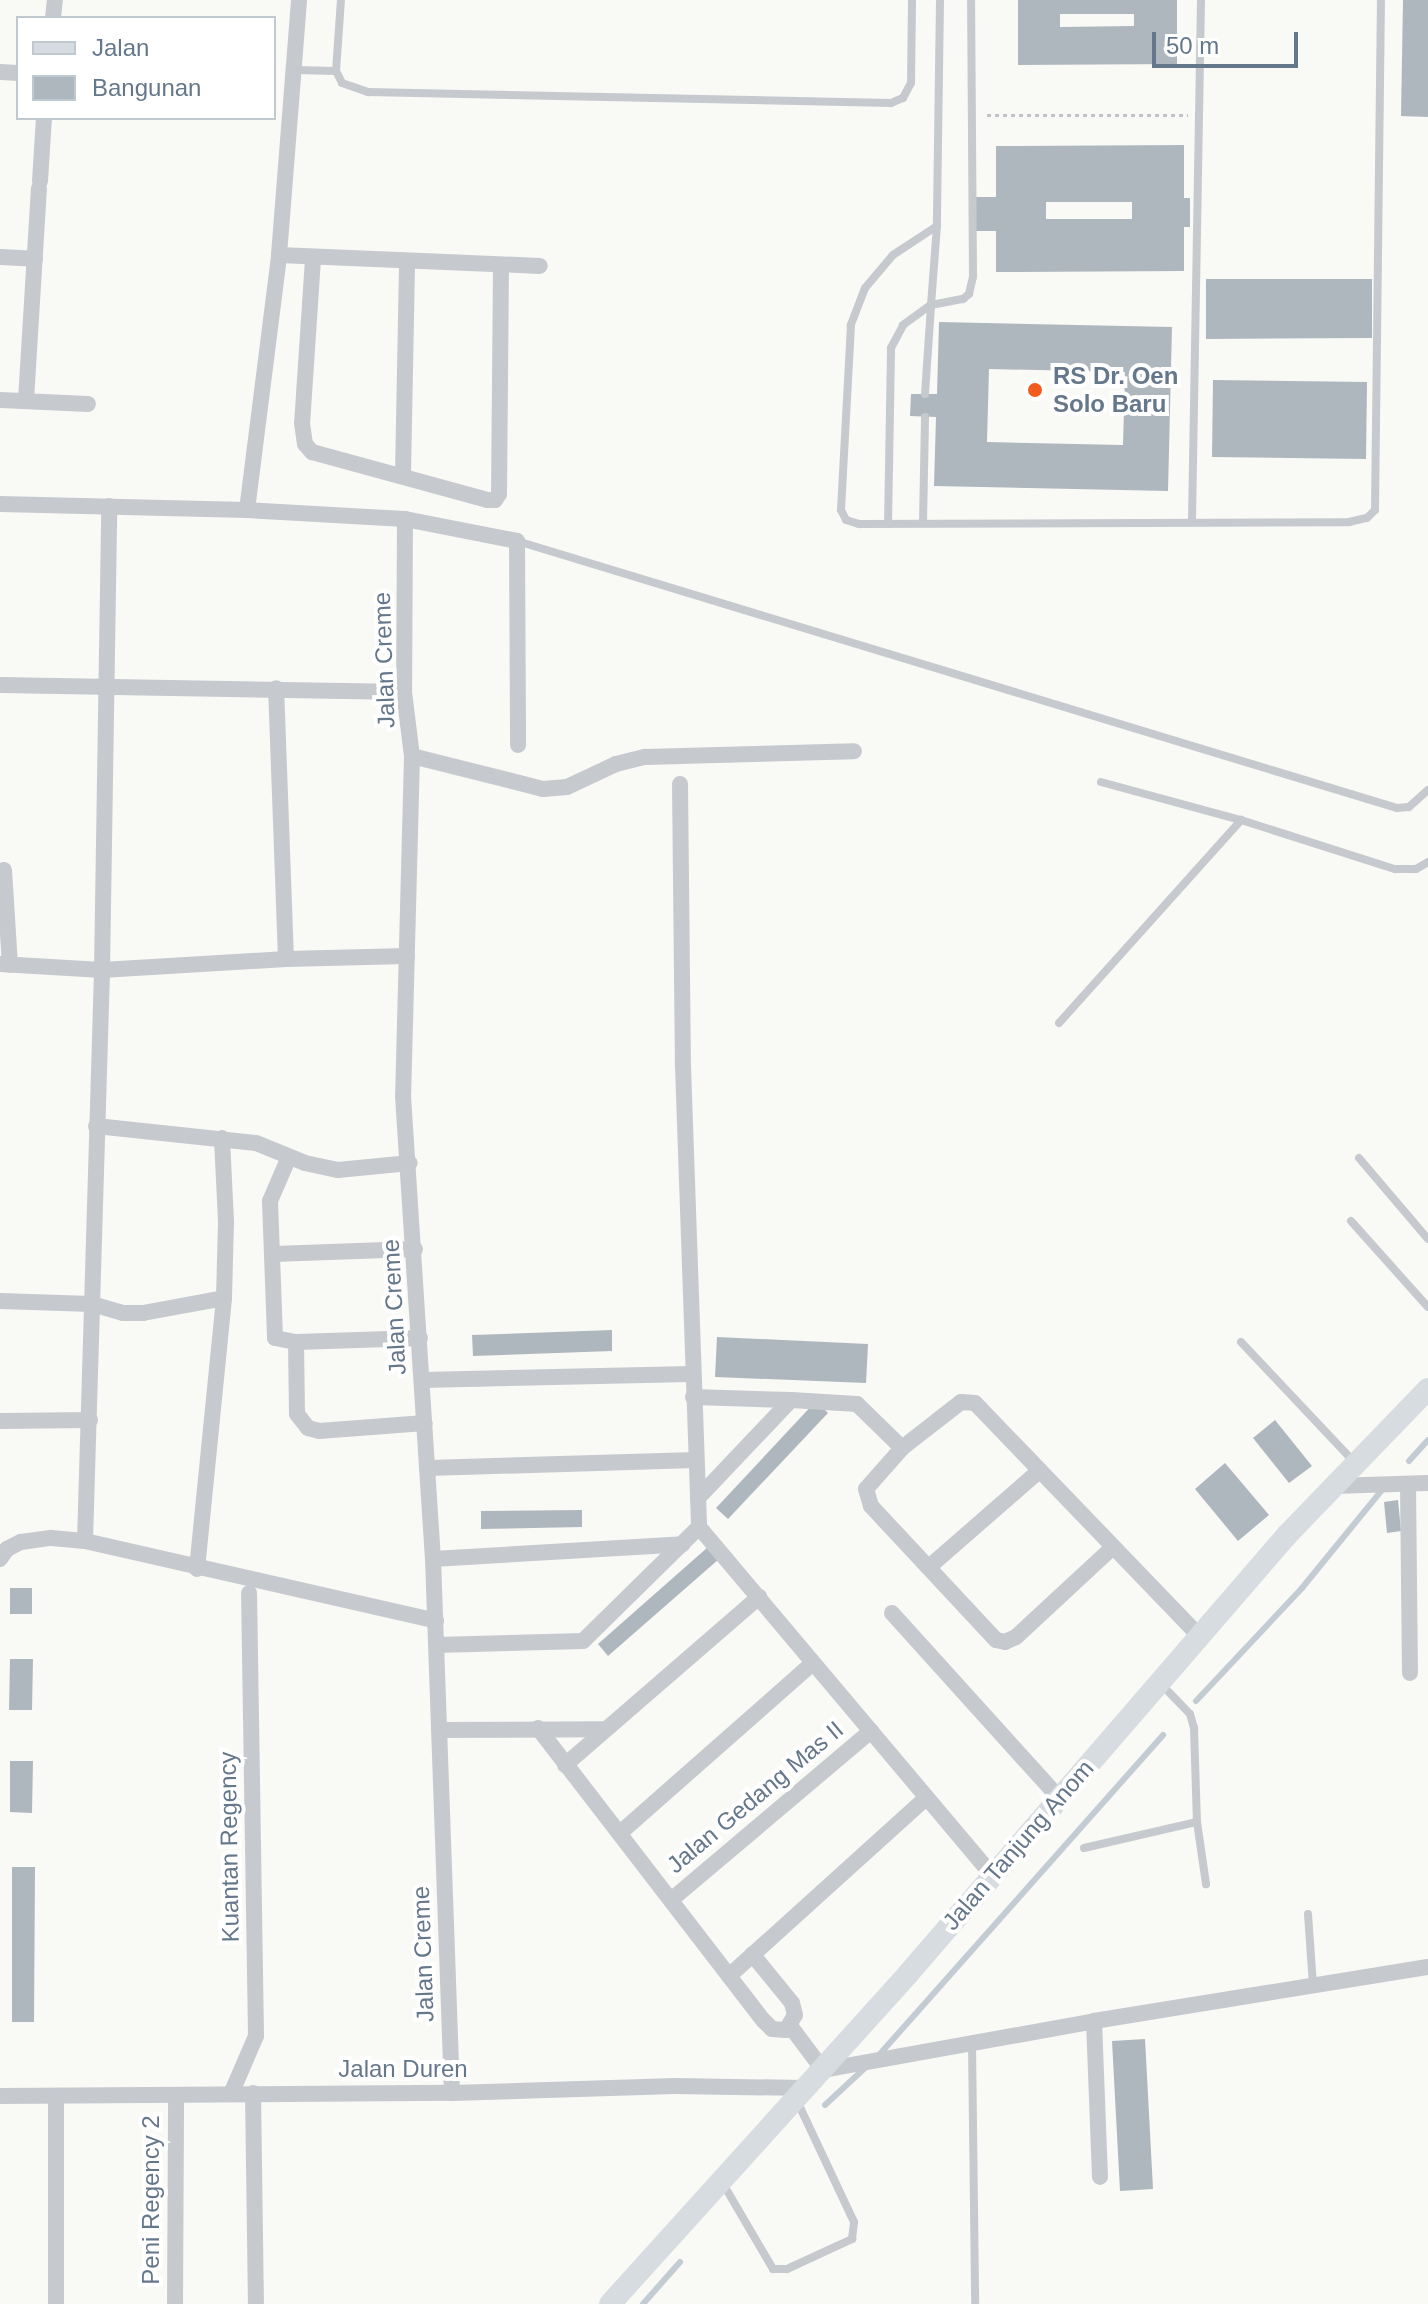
<!DOCTYPE html>
<html>
<head>
<meta charset="utf-8">
<style>
	body { margin:0 }
	#map { position:relative; width:1428px; height:2304px; overflow:hidden; background:#f9f9f6; font-family:Helvetica,sans-serif }
	div>[style] { position:absolute }
	[style*='--x'] { left:calc(var(--x)*1px); top:calc(var(--y)*1px); width:calc(var(--w)*1px); rotate:calc(var(--a)*1deg) }
	.stream>* { height:6px; margin:-3px; padding:0 3px; transform-origin:3px; border-radius:3px; background:#c2ccd2 }
	.building>* { inset:0; background:#afb7be }
	.path>* { height:3px; margin-top:-1.5px; transform-origin:0; background:repeating-linear-gradient(90deg,#c0c3c5 0 4px,transparent 0 8px) }
	.lane>* { height:8px; margin:-4px; padding:0 4px; transform-origin:4px; border-radius:4px; background:#c6cacf }
	.street>* { height:16px; margin:-8px; padding:0 8px; transform-origin:8px; border-radius:8px; background:#c6cacf }
	.secondary>* { height:22px; margin:-11px; padding:0 11px; transform-origin:11px; border-radius:11px; background:#d6dce0 }
	.dots>* { width:22px; height:22px; translate:-50% -50%; box-sizing:border-box; border:4px solid #fff; border-radius:50% }
	span { translate:-50% -50%; white-space:nowrap; text-align:center; line-height:1.15; -webkit-text-stroke:8px #fff; paint-order:stroke }
	.poi-label { font-size:24px; color:#65778a; font-weight:700 }
	.left { translate:0 -50%; text-align:left }
	.street-label { font-size:24px; color:#65778a }
	.legend { position:absolute; left:16px; top:16px; width:260px; height:104px; box-sizing:border-box; background:#fff; border:2px solid #c1c9d0; margin:0; padding:10px 14px; list-style:none; font-size:24px; color:#65778a }
	.legend li { display:flex; align-items:center; gap:16px; height:40px }
	.legend b { width:40px; border:2px solid #c1c9d0 }
	.scale { position:absolute; left:1152px; top:32px; width:146px; height:36px; box-sizing:border-box; border:4px solid #65778a; border-top:0; padding-left:10px; font-size:24px; line-height:28px; white-space:nowrap; color:#65778a; -webkit-text-stroke:6px #fff; paint-order:stroke }
</style>
</head>
<body>
<div id="map">
	<div class="stream">
		<div style="--x:1409;--y:1461;--w:28;--a:-48"></div>
		<div style="--x:1196;--y:1701;--w:155;--a:-46.8"></div>
		<div style="--x:1302;--y:1588;--w:127;--a:-50.8"></div>
		<div style="--x:879;--y:2055;--w:428;--a:-48.4"></div>
		<div style="--x:825;--y:2105;--w:54;--a:-42.8"></div>
		<div style="--x:643;--y:2304;--w:56;--a:-48.6"></div>
	</div>
	<div class="building">
		<div style="clip-path:polygon(evenodd,1018px 0,1177px 0,1177px 64px,1018px 65px,1018px 0,1060px 14px,1134px 14px,1134px 26px,1060px 27px,1060px 14px)"></div>
		<div style="clip-path:polygon(1403px 0,1428px 0,1428px 117px,1401px 116px)"></div>
		<div style="clip-path:polygon(evenodd,1184px 145px,1184px 198px,1190px 198px,1190px 227px,1184px 227px,1184px 271px,996px 272px,996px 231px,976px 231px,976px 197px,996px 197px,996px 146px,1184px 145px,1046px 202px,1132px 202px,1132px 219px,1046px 219px,1046px 202px)"></div>
		<div style="clip-path:polygon(1206px 279px,1372px 279px,1372px 338px,1206px 339px)"></div>
		<div style="clip-path:polygon(evenodd,939px 322px,1172px 327px,1168px 491px,934px 486px,936px 417px,910px 416px,911px 394px,937px 394px,939px 322px,989px 369px,1125px 372px,1123px 445px,987px 442px,989px 369px)"></div>
		<div style="clip-path:polygon(1213px 380px,1367px 382px,1366px 459px,1212px 457px)"></div>
		<div style="clip-path:polygon(612px 1330px,612px 1351px,473px 1356px,472px 1335px)"></div>
		<div style="clip-path:polygon(717px 1337px,868px 1344px,866px 1383px,715px 1377px)"></div>
		<div style="clip-path:polygon(816px 1401px,828px 1413px,728px 1519px,716px 1508px)"></div>
		<div style="clip-path:polygon(1275px 1420px,1312px 1466px,1289px 1483px,1253px 1438px)"></div>
		<div style="clip-path:polygon(1225px 1463px,1269px 1515px,1238px 1541px,1195px 1489px)"></div>
		<div style="clip-path:polygon(1398px 1500px,1401px 1531px,1387px 1533px,1384px 1502px)"></div>
		<div style="clip-path:polygon(582px 1510px,582px 1527px,481px 1529px,481px 1511px)"></div>
		<div style="clip-path:polygon(708px 1547px,719px 1559px,608px 1656px,598px 1644px)"></div>
		<div style="clip-path:polygon(10px 1588px,32px 1588px,32px 1614px,10px 1614px)"></div>
		<div style="clip-path:polygon(10px 1659px,33px 1659px,32px 1710px,9px 1710px)"></div>
		<div style="clip-path:polygon(10px 1761px,33px 1761px,32px 1813px,10px 1812px)"></div>
		<div style="clip-path:polygon(12px 1867px,35px 1867px,34px 2022px,12px 2022px)"></div>
		<div style="clip-path:polygon(1145px 2039px,1153px 2189px,1120px 2191px,1112px 2041px)"></div>
	</div>
	<div class="path">
		<div style="--x:987;--y:115;--w:201;--a:0"></div>
	</div>
	<div class="lane">
		<div style="--x:940;--y:0;--w:226;--a:90.8"></div>
		<div style="--x:937;--y:226;--w:53;--a:146.6"></div>
		<div style="--x:893;--y:255;--w:43;--a:130.3"></div>
		<div style="--x:865;--y:288;--w:40;--a:111"></div>
		<div style="--x:851;--y:325;--w:185;--a:93.1"></div>
		<div style="--x:841;--y:510;--w:11;--a:63"></div>
		<div style="--x:846;--y:520;--w:14;--a:17"></div>
		<div style="--x:859;--y:524;--w:490;--a:-0.2"></div>
		<div style="--x:1349;--y:522;--w:18;--a:-13"></div>
		<div style="--x:1367;--y:518;--w:11;--a:-45"></div>
		<div style="--x:1375;--y:510;--w:510;--a:-89.33"></div>
		<div style="--x:295;--y:70;--w:41;--a:1.4"></div>
		<div style="--x:336;--y:71;--w:13;--a:63"></div>
		<div style="--x:342;--y:83;--w:28;--a:19"></div>
		<div style="--x:368;--y:92;--w:523;--a:1.2"></div>
		<div style="--x:891;--y:103;--w:13;--a:-23"></div>
		<div style="--x:903;--y:98;--w:17;--a:-62"></div>
		<div style="--x:911;--y:83;--w:83;--a:-89.3"></div>
		<div style="--x:336;--y:71;--w:71;--a:-86"></div>
		<div style="--x:925;--y:394;--w:89;--a:-86.1"></div>
		<div style="--x:931;--y:305;--w:33;--a:-11"></div>
		<div style="--x:963;--y:299;--w:8;--a:-40"></div>
		<div style="--x:969;--y:294;--w:17;--a:-77"></div>
		<div style="--x:973;--y:277;--w:277;--a:-90.4"></div>
		<div style="--x:1192;--y:521;--w:521;--a:-89.01"></div>
		<div style="--x:923;--y:523;--w:106;--a:-88.9"></div>
		<div style="--x:888;--y:524;--w:176;--a:-89"></div>
		<div style="--x:891;--y:348;--w:26;--a:-62"></div>
		<div style="--x:903;--y:325;--w:34;--a:-36"></div>
		<div style="--x:931;--y:305;--w:79;--a:-85.7"></div>
		<div style="--x:517;--y:541;--w:920;--a:16.88"></div>
		<div style="--x:1397;--y:808;--w:12;--a:-5"></div>
		<div style="--x:1409;--y:807;--w:25;--a:-42"></div>
		<div style="--x:1101;--y:782;--w:145;--a:15.2"></div>
		<div style="--x:1059;--y:1023;--w:273;--a:-48.1"></div>
		<div style="--x:1241;--y:820;--w:162;--a:17.7"></div>
		<div style="--x:1395;--y:869;--w:21;--a:0"></div>
		<div style="--x:1416;--y:869;--w:14;--a:-30"></div>
		<div style="--x:1359;--y:1158;--w:106;--a:49.6"></div>
		<div style="--x:1351;--y:1221;--w:115;--a:48.2"></div>
		<div style="--x:1241;--y:1342;--w:166;--a:46.7"></div>
		<div style="--x:1162;--y:1685;--w:40;--a:46"></div>
		<div style="--x:1190;--y:1714;--w:15;--a:74"></div>
		<div style="--x:1194;--y:1728;--w:94;--a:88.2"></div>
		<div style="--x:1197;--y:1822;--w:63;--a:81.7"></div>
		<div style="--x:1084;--y:1848;--w:116;--a:-13"></div>
		<div style="--x:1308;--y:1914;--w:71;--a:86"></div>
		<div style="--x:972;--y:2043;--w:261;--a:89.3"></div>
		<div style="--x:722;--y:2182;--w:101;--a:59.6"></div>
		<div style="--x:773;--y:2269;--w:14;--a:0"></div>
		<div style="--x:787;--y:2269;--w:72;--a:-24.8"></div>
		<div style="--x:852;--y:2239;--w:17;--a:-83"></div>
		<div style="--x:854;--y:2222;--w:134;--a:-115.2"></div>
	</div>
	<div class="street">
		<div style="--x:53;--y:18;--w:18;--a:-84"></div>
		<div style="--x:0;--y:72;--w:18;--a:3"></div>
		<div style="--x:40;--y:181;--w:63;--a:-86.4"></div>
		<div style="--x:279;--y:255;--w:261;--a:2.4"></div>
		<div style="--x:0;--y:257;--w:35;--a:3"></div>
		<div style="--x:313;--y:259;--w:164;--a:93.8"></div>
		<div style="--x:302;--y:423;--w:21;--a:82"></div>
		<div style="--x:305;--y:444;--w:11;--a:49"></div>
		<div style="--x:312;--y:452;--w:182;--a:15.3"></div>
		<div style="--x:488;--y:500;--w:7;--a:0"></div>
		<div style="--x:495;--y:500;--w:7;--a:-56"></div>
		<div style="--x:499;--y:494;--w:229;--a:-89.5"></div>
		<div style="--x:0;--y:400;--w:88;--a:2.6"></div>
		<div style="--x:26;--y:400;--w:212;--a:-86.5"></div>
		<div style="--x:403;--y:474;--w:211;--a:-88.9"></div>
		<div style="--x:0;--y:504;--w:247;--a:1.4"></div>
		<div style="--x:247;--y:510;--w:158;--a:3.3"></div>
		<div style="--x:405;--y:519;--w:114;--a:11.1"></div>
		<div style="--x:517;--y:541;--w:204;--a:89.7"></div>
		<div style="--x:247;--y:510;--w:257;--a:-82.8"></div>
		<div style="--x:279;--y:255;--w:256;--a:-85.5"></div>
		<div style="--x:405;--y:519;--w:173;--a:90.3"></div>
		<div style="--x:404;--y:692;--w:64;--a:82.9"></div>
		<div style="--x:412;--y:756;--w:340;--a:91.5"></div>
		<div style="--x:403;--y:1096;--w:464;--a:86.3"></div>
		<div style="--x:433;--y:1559;--w:534;--a:87.96"></div>
		<div style="--x:0;--y:685;--w:404;--a:1"></div>
		<div style="--x:412;--y:756;--w:135;--a:14.1"></div>
		<div style="--x:543;--y:789;--w:24;--a:-5"></div>
		<div style="--x:567;--y:787;--w:54;--a:-25.1"></div>
		<div style="--x:616;--y:764;--w:30;--a:-14"></div>
		<div style="--x:645;--y:757;--w:209;--a:-1.6"></div>
		<div style="--x:680;--y:784;--w:282;--a:89.4"></div>
		<div style="--x:683;--y:1066;--w:461;--a:88"></div>
		<div style="--x:699;--y:1527;--w:454;--a:49.9"></div>
		<div style="--x:4;--y:870;--w:95;--a:86.4"></div>
		<div style="--x:286;--y:959;--w:121;--a:-1.4"></div>
		<div style="--x:0;--y:964;--w:102;--a:3.4"></div>
		<div style="--x:102;--y:970;--w:184;--a:-3.4"></div>
		<div style="--x:286;--y:959;--w:271;--a:-92.1"></div>
		<div style="--x:96;--y:1126;--w:161;--a:6.1"></div>
		<div style="--x:256;--y:1143;--w:53;--a:22.2"></div>
		<div style="--x:305;--y:1163;--w:34;--a:12"></div>
		<div style="--x:338;--y:1170;--w:72;--a:-5.6"></div>
		<div style="--x:289;--y:1157;--w:48;--a:113.4"></div>
		<div style="--x:270;--y:1201;--w:137;--a:87.9"></div>
		<div style="--x:275;--y:1338;--w:21;--a:11"></div>
		<div style="--x:296;--y:1342;--w:124;--a:-1.8"></div>
		<div style="--x:273;--y:1254;--w:142;--a:-2"></div>
		<div style="--x:0;--y:1301;--w:92;--a:1.9"></div>
		<div style="--x:92;--y:1304;--w:32;--a:16"></div>
		<div style="--x:123;--y:1313;--w:20;--a:0"></div>
		<div style="--x:143;--y:1313;--w:82;--a:-10.5"></div>
		<div style="--x:296;--y:1342;--w:72;--a:89.2"></div>
		<div style="--x:297;--y:1414;--w:18;--a:52"></div>
		<div style="--x:308;--y:1428;--w:11;--a:15"></div>
		<div style="--x:319;--y:1431;--w:106;--a:-4.3"></div>
		<div style="--x:423;--y:1380;--w:268;--a:-1.3"></div>
		<div style="--x:693;--y:1397;--w:98;--a:1.8"></div>
		<div style="--x:0;--y:1421;--w:90;--a:-0.6"></div>
		<div style="--x:428;--y:1468;--w:268;--a:-1.7"></div>
		<div style="--x:1408;--y:1484;--w:189;--a:89.4"></div>
		<div style="--x:1333;--y:1486;--w:95;--a:-1.8"></div>
		<div style="--x:698;--y:1498;--w:135;--a:-46.5"></div>
		<div style="--x:791;--y:1400;--w:66;--a:3.5"></div>
		<div style="--x:857;--y:1404;--w:63;--a:44.4"></div>
		<div style="--x:85;--y:1541;--w:571;--a:-88.29"></div>
		<div style="--x:102;--y:970;--w:464;--a:-89.1"></div>
		<div style="--x:1112;--y:1548;--w:131;--a:137.2"></div>
		<div style="--x:1016;--y:1637;--w:12;--a:156"></div>
		<div style="--x:1005;--y:1642;--w:9;--a:-167"></div>
		<div style="--x:996;--y:1640;--w:183;--a:-133"></div>
		<div style="--x:871;--y:1506;--w:18;--a:-106"></div>
		<div style="--x:866;--y:1489;--w:55;--a:-48.7"></div>
		<div style="--x:902;--y:1448;--w:75;--a:-37.9"></div>
		<div style="--x:961;--y:1402;--w:14;--a:4"></div>
		<div style="--x:975;--y:1403;--w:322;--a:46.1"></div>
		<div style="--x:0;--y:1559;--w:12;--a:-55"></div>
		<div style="--x:7;--y:1549;--w:16;--a:-27"></div>
		<div style="--x:21;--y:1542;--w:30;--a:-8"></div>
		<div style="--x:51;--y:1538;--w:34;--a:5"></div>
		<div style="--x:85;--y:1541;--w:360;--a:12.8"></div>
		<div style="--x:433;--y:1559;--w:250;--a:-3.4"></div>
		<div style="--x:929;--y:1567;--w:147;--a:-41.1"></div>
		<div style="--x:197;--y:1569;--w:272;--a:-84.3"></div>
		<div style="--x:224;--y:1298;--w:77;--a:-88.5"></div>
		<div style="--x:226;--y:1221;--w:83;--a:-92.8"></div>
		<div style="--x:892;--y:1613;--w:248;--a:47.9"></div>
		<div style="--x:436;--y:1645;--w:147;--a:-1.6"></div>
		<div style="--x:583;--y:1641;--w:163;--a:-44.5"></div>
		<div style="--x:538;--y:1728;--w:370;--a:52.4"></div>
		<div style="--x:764;--y:2021;--w:11;--a:45"></div>
		<div style="--x:772;--y:2029;--w:14;--a:4"></div>
		<div style="--x:786;--y:2030;--w:17;--a:-59"></div>
		<div style="--x:795;--y:2015;--w:12;--a:-104"></div>
		<div style="--x:792;--y:2003;--w:63;--a:-129.2"></div>
		<div style="--x:439;--y:1730;--w:165;--a:-0.3"></div>
		<div style="--x:565;--y:1765;--w:257;--a:-40.9"></div>
		<div style="--x:620;--y:1833;--w:257;--a:-41.4"></div>
		<div style="--x:671;--y:1900;--w:262;--a:-40.2"></div>
		<div style="--x:729;--y:1976;--w:266;--a:-42.1"></div>
		<div style="--x:1094;--y:2021;--w:156;--a:87.8"></div>
		<div style="--x:791;--y:2027;--w:54;--a:53.3"></div>
		<div style="--x:823;--y:2070;--w:275;--a:-10.2"></div>
		<div style="--x:1094;--y:2021;--w:338;--a:-9.2"></div>
		<div style="--x:253;--y:2093;--w:211;--a:89.2"></div>
		<div style="--x:231;--y:2094;--w:63;--a:-66.7"></div>
		<div style="--x:256;--y:2036;--w:443;--a:-90.9"></div>
		<div style="--x:0;--y:2096;--w:452;--a:-0.4"></div>
		<div style="--x:452;--y:2093;--w:223;--a:-1.8"></div>
		<div style="--x:675;--y:2086;--w:130;--a:0.9"></div>
		<div style="--x:56;--y:2304;--w:208;--a:-90"></div>
		<div style="--x:175;--y:2304;--w:209;--a:-89.7"></div>
	</div>
	<div class="secondary">
		<div style="--x:610;--y:2304;--w:445;--a:-47.9"></div>
		<div style="--x:908;--y:1974;--w:580;--a:-49.2"></div>
		<div style="--x:1287;--y:1535;--w:203;--a:-46"></div>
	</div>
	<div class="dots">
		<div style="left:1035px;top:390px;background:#f25c1e"></div>
	</div>
	<div class="poi-label">
		<span class="left" style="left:1053px;top:390px">RS Dr. Oen<br>Solo Baru</span>
	</div>
	<div class="street-label">
		<span style="left:384px;top:660px;rotate:-92deg">Jalan Creme</span>
		<span style="left:394px;top:1307px;rotate:-93deg">Jalan Creme</span>
		<span style="left:755px;top:1797px;rotate:-40deg">Jalan Gedang Mas II</span>
		<span style="left:1018px;top:1845px;rotate:-49deg">Jalan Tanjung Anom</span>
		<span style="left:229px;top:1847px;rotate:-91deg">Kuantan Regency</span>
		<span style="left:423px;top:1954px;rotate:-92deg">Jalan Creme</span>
		<span style="left:403px;top:2069px">Jalan Duren</span>
		<span style="left:151px;top:2200px;rotate:-90deg">Peni Regency 2</span>
	</div>
	<ul class="legend">
	<li><b style="height:10px;background:#d6dce0"></b>Jalan</li>
	<li><b style="height:22px;background:#afb7be"></b>Bangunan</li>
	</ul>
	<div class="scale">50 m</div>
</div>
</body>
</html>
